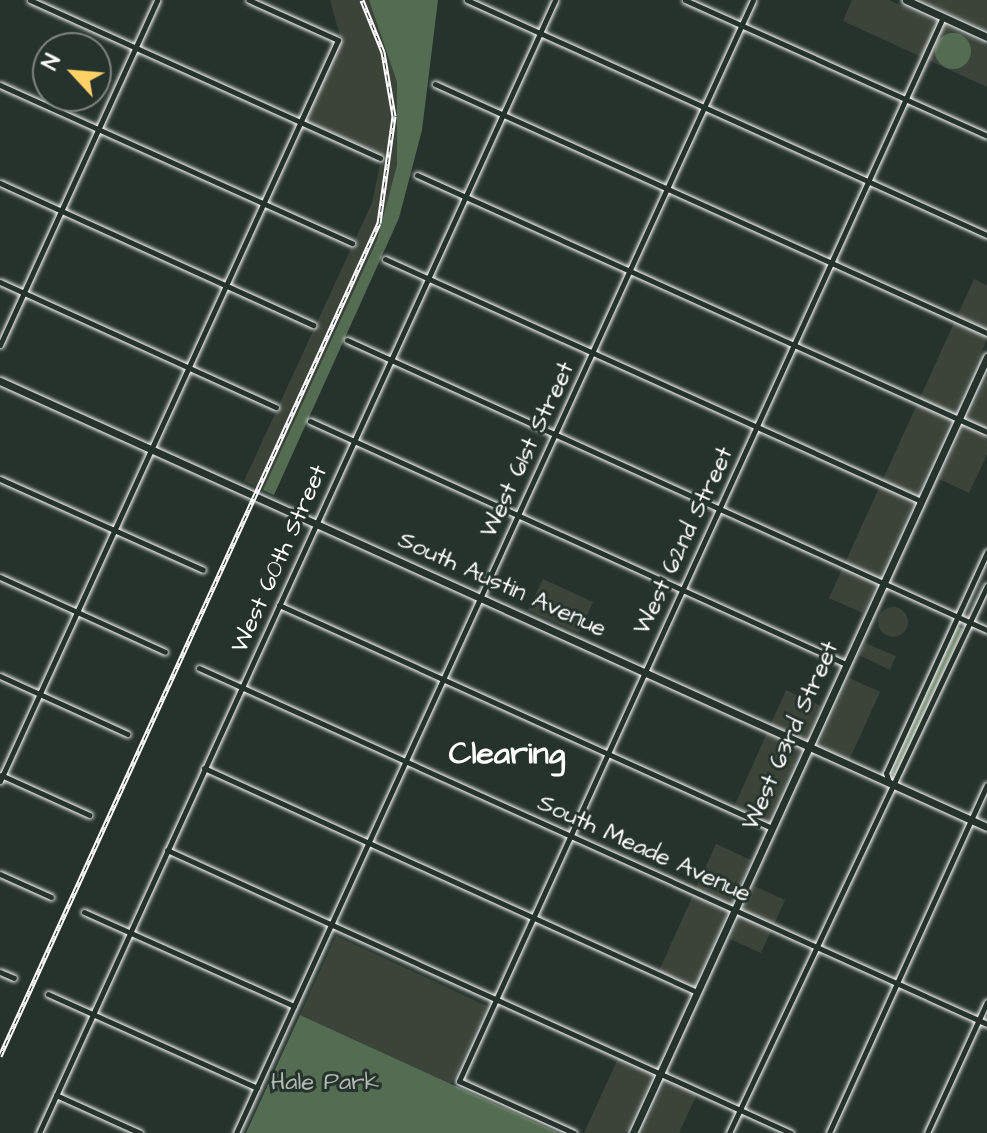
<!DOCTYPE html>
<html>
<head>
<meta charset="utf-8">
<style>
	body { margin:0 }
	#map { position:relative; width:987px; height:1133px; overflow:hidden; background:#26332d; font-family:"Architects Daughter",sans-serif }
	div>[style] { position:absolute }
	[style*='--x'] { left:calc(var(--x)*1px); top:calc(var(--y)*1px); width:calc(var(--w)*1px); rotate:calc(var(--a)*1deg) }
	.built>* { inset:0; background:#3c443a }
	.round { border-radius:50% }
	.green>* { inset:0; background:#546d52 }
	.roads { filter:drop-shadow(0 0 2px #fff) drop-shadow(0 0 2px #fff) }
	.minor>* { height:5px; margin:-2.5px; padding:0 2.5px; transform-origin:2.5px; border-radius:2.5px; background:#26332d }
	.tertiary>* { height:7px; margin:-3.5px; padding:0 3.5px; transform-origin:3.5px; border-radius:3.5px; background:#26332d }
	.secondary>* { height:7px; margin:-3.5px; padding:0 3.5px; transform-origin:3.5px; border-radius:3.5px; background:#26332d }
	.rail>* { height:5px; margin-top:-2.5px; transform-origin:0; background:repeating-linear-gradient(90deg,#26332d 0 6px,#fff 0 12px); box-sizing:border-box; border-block:2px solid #fff }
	span { translate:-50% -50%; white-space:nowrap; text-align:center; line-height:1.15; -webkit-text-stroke:6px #26332d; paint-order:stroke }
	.street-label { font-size:24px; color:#fff }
	.park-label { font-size:24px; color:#b2bdb1 }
	.district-label { font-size:32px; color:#fff; font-weight:700 }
	.north { position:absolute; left:32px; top:32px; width:80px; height:80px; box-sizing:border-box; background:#26332d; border:2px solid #7d8581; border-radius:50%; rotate:296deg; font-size:22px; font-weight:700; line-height:32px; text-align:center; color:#fff }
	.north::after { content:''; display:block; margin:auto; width:28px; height:36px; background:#ffd166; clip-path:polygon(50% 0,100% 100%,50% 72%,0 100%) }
</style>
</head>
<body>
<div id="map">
	<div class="built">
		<div style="clip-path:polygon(330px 0,369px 0,383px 29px,397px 81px,397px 165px,377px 240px,263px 490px,244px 481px,372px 203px,382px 154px,305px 121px,341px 40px)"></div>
		<div style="clip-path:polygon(852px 0,889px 0,987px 45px,987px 87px,843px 21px)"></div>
		<div style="clip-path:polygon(919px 0,987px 0,987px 30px)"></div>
		<div style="clip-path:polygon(974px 279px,987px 285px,987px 340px,863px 613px,829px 598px)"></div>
		<div style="clip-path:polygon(987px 377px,987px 455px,969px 493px,939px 479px)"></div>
		<div style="clip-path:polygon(543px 579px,593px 602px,579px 633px,528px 610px)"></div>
		<div class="round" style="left:878px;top:607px;width:30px;height:30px"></div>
		<div style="clip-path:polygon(865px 643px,896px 656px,890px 670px,859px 655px)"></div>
		<div style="clip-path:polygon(849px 678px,880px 692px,847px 765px,816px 751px)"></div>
		<div style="clip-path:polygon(786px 690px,821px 706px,767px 824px,733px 809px)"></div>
		<div style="clip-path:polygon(716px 844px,751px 860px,693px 989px,658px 973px)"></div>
		<div style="clip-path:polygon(754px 886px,785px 900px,761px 953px,730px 939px)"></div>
		<div style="clip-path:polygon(336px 936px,487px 1006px,451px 1084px,300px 1015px)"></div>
		<div style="clip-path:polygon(619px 1056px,654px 1072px,626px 1133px,584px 1133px)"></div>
		<div style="clip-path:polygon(667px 1078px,698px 1092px,679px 1133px,642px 1133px)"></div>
	</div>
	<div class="green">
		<div style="clip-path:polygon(369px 0,438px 0,422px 130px,399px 218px,274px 495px,263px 490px,377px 240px,397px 165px,397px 82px)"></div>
		<div class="round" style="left:935px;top:33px;width:36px;height:36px"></div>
		<div style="clip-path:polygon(956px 625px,963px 629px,896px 776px,889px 773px)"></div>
		<div style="clip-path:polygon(300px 1015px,451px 1084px,559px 1133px,246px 1133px)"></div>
	</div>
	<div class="roads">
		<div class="minor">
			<div style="--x:30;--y:0;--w:384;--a:24.3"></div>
			<div style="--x:467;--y:0;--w:571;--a:24.32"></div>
			<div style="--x:685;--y:0;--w:331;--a:24.2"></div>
			<div style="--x:435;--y:84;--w:606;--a:24.28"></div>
			<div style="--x:0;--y:85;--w:386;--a:24.2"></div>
			<div style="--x:417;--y:175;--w:625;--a:24.27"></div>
			<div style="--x:0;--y:183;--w:344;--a:24.4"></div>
			<div style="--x:385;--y:259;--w:588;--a:24.3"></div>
			<div style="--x:0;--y:282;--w:303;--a:24.4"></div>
			<div style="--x:347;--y:340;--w:703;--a:24.38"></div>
			<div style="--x:0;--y:345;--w:379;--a:-65.5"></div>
			<div style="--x:310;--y:421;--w:589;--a:24.39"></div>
			<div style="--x:0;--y:479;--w:222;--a:24.1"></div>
			<div style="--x:0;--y:577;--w:181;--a:24.4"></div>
			<div style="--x:279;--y:605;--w:541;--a:24.34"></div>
			<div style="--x:199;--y:668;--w:865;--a:24.31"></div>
			<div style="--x:0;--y:676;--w:140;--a:24.5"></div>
			<div style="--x:204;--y:768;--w:542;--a:24.44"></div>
			<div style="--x:1;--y:775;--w:97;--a:24.4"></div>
			<div style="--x:0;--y:781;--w:814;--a:-65.48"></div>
			<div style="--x:338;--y:40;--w:98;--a:-155.8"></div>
			<div style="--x:889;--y:782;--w:9;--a:-108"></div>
			<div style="--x:886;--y:773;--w:243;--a:-65.4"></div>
			<div style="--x:167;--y:850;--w:685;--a:24.4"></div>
			<div style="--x:0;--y:874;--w:56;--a:24.3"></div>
			<div style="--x:84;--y:912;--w:230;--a:24.1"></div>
			<div style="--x:0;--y:972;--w:15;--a:23"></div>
			<div style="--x:48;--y:994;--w:229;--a:24.2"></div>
			<div style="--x:56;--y:1095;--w:92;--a:24.3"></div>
			<div style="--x:39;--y:1133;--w:1245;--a:-65.51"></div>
			<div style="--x:236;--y:1133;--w:1245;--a:-65.47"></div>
			<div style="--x:574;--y:1133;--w:126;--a:-155.7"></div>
			<div style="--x:459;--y:1081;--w:1169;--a:-65.54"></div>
			<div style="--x:729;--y:1133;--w:605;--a:-64.75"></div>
			<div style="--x:829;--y:1133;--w:382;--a:-65.6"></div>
			<div style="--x:927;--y:1133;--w:144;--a:-65.4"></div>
		</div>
		<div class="tertiary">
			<div style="--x:0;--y:381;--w:1083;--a:24.32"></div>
		</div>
		<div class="secondary">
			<div style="--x:906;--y:0;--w:89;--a:24.6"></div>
			<div style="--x:633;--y:1133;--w:853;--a:-65.48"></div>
		</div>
	</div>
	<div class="rail">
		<div style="--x:0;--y:1056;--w:915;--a:-65.54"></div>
		<div style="--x:379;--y:223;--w:108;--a:-82"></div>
		<div style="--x:394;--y:116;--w:65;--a:-99.8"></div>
		<div style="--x:383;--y:52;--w:56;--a:-112"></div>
	</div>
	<div class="street-label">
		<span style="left:528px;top:450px;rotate:-65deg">West 61st Street</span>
		<span style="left:684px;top:541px;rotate:-65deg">West 62nd Street</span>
		<span style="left:280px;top:559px;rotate:-66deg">West 60th Street</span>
		<span style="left:502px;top:585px;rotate:24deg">South Austin Avenue</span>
		<span style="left:791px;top:736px;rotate:-66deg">West 63rd Street</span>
		<span style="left:644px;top:849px;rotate:24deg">South Meade Avenue</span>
	</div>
	<div class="park-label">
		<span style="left:325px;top:1083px">Hale Park</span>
	</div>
	<div class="district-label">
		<span style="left:507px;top:754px">Clearing</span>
	</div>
	<div class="north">N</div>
</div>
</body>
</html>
